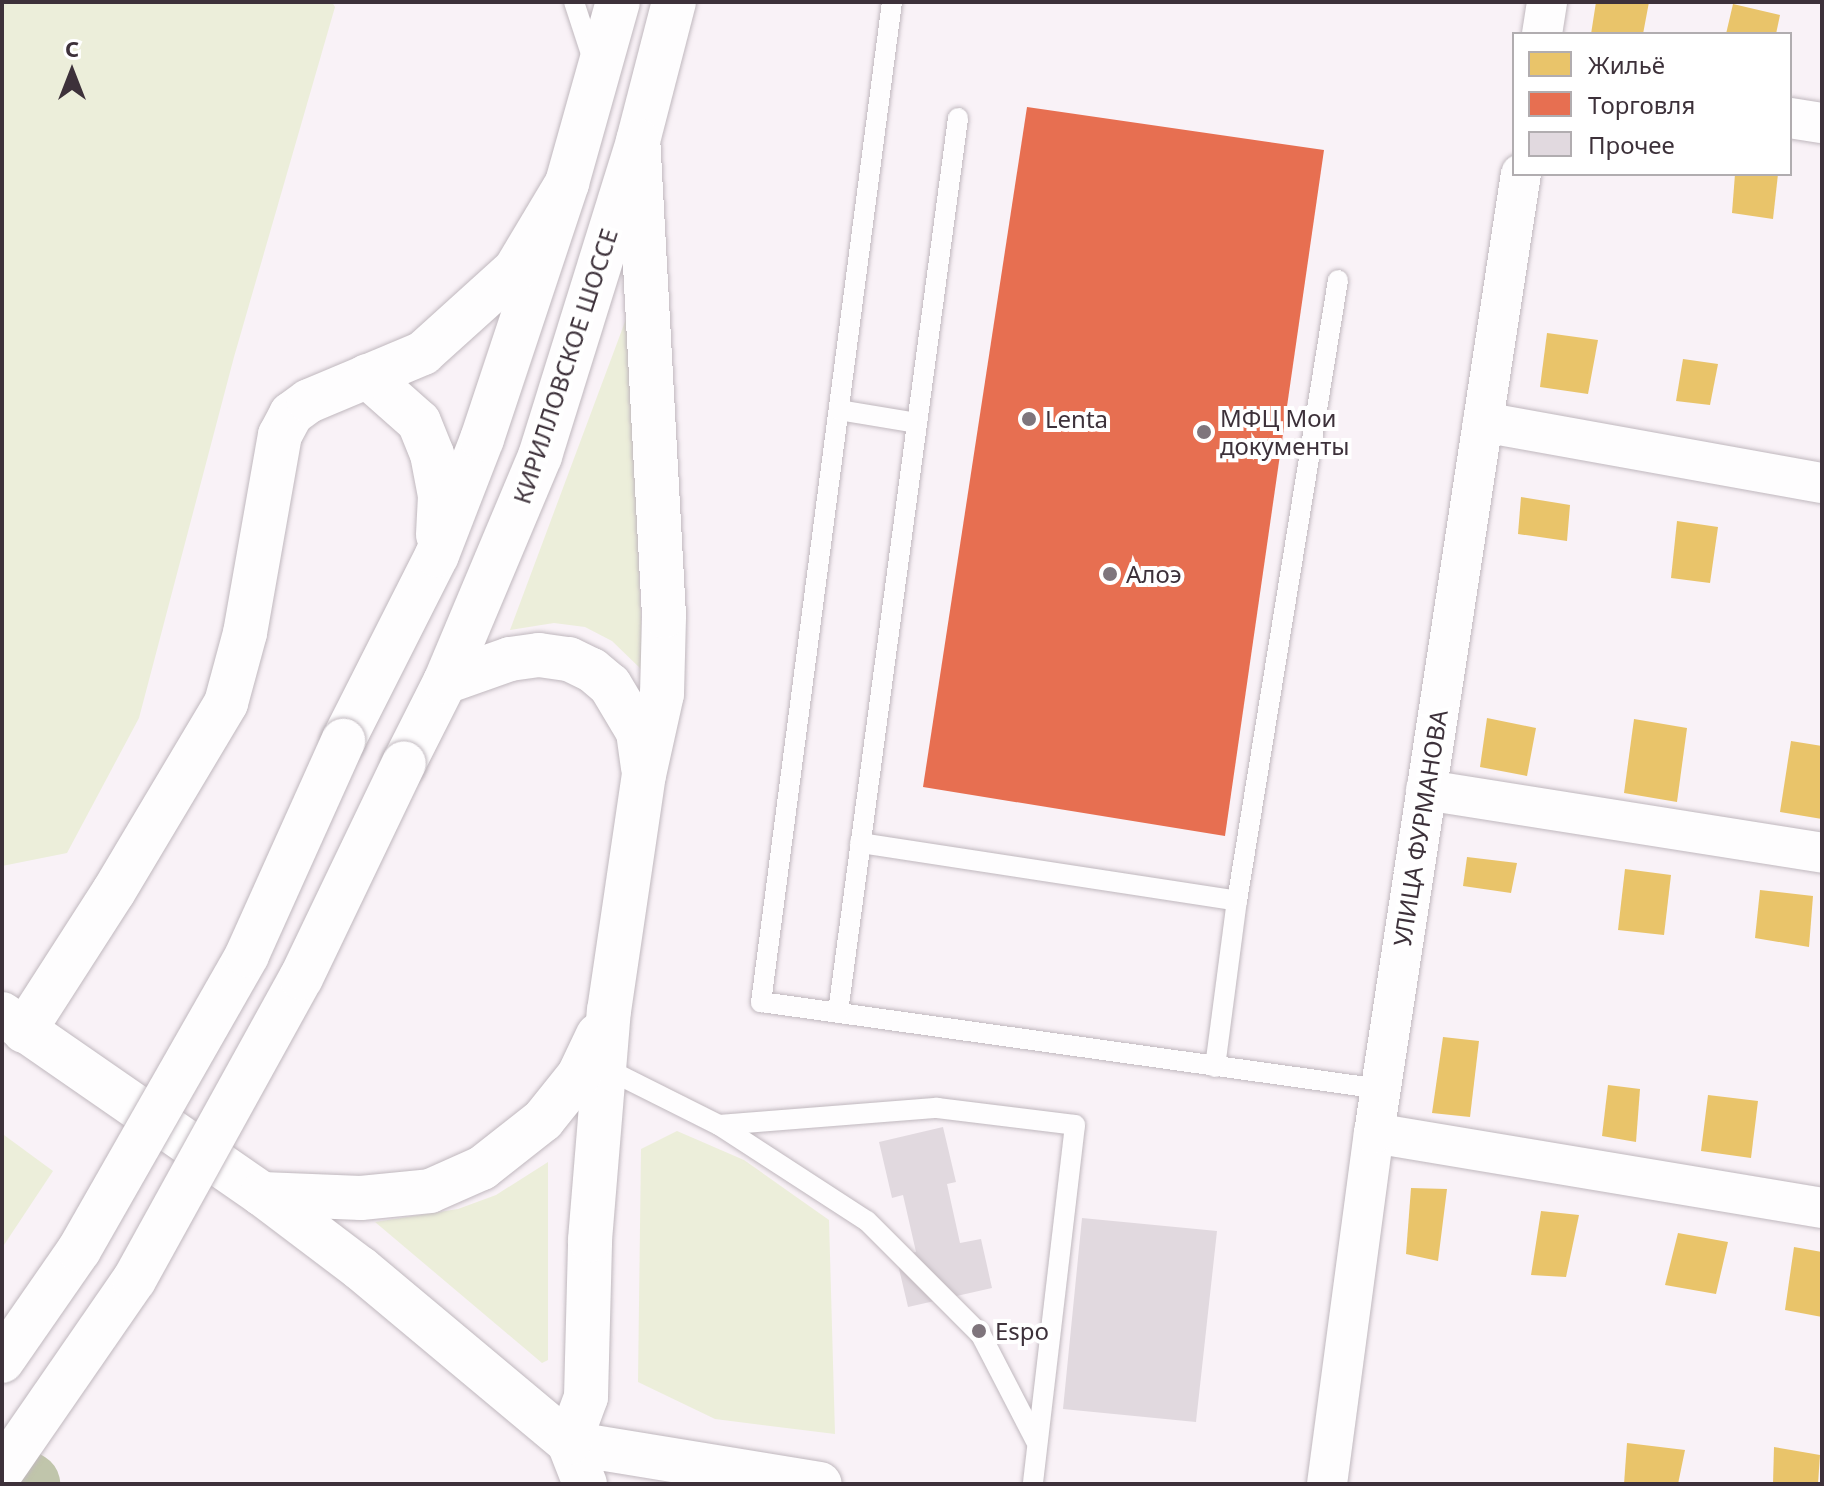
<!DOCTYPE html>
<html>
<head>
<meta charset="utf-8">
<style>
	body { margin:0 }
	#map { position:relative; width:1824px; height:1486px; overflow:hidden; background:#f9f2f7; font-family:"Noto Sans",sans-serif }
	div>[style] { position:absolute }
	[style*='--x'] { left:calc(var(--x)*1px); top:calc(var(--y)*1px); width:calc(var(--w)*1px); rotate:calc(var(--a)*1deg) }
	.green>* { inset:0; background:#eceeda }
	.homes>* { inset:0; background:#e9c46a }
	.shops>* { inset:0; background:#e76f51 }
	.river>* { height:64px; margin:-32px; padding:0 32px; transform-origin:32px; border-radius:32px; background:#c0c5ab }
	.building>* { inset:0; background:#e1d9df }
	.roads { filter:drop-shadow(0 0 2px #c0b8be) drop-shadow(0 0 2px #c0b8be) }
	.lane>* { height:20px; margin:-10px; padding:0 10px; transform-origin:10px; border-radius:10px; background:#fefdfe }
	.street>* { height:40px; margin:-20px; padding:0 20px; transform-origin:20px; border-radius:20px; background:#fefdfe }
	.secondary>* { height:44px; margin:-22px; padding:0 22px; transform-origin:22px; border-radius:22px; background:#fefdfe }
	.primary>* { height:44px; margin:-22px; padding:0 22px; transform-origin:22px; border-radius:22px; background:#fefdfe }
	.bridges { filter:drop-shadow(0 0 2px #c0b8be) drop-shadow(0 0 2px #c0b8be) }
	.primary-bridge>* { height:44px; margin:-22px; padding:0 22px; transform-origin:22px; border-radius:22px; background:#fefdfe }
	.dots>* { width:22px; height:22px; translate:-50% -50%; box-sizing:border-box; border:4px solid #fff; border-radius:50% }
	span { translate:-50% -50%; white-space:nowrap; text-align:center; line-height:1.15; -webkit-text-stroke:8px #fff; paint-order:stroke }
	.street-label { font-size:24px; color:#3d313a }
	.poi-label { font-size:24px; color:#3d313a }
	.left { translate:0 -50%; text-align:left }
	.frame { position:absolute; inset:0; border:4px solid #3d313a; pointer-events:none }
	.legend { position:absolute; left:1512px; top:32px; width:280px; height:144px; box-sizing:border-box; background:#fff; border:2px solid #b1adb0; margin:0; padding:10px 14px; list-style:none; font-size:24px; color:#3d313a }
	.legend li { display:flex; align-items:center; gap:16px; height:40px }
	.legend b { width:40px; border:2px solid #b1adb0 }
	.north { position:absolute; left:32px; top:32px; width:80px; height:80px; -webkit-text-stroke:6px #fff; paint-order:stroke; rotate:0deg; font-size:22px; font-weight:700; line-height:32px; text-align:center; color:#3d313a }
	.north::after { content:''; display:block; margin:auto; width:28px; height:36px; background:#3d313a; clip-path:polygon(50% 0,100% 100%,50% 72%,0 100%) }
</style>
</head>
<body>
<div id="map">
	<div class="green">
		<div style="clip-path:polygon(2px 2px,332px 2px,335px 7px,234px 357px,139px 718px,67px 853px,2px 866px)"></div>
		<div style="clip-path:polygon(629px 311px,643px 671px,612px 641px,585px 627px,554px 623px,510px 630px)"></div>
		<div style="clip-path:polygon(677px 1131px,744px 1160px,829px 1220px,835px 1434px,715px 1419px,638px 1382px,641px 1149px)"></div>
		<div style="clip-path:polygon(4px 1135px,53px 1171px,2px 1248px,2px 1138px)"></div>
		<div style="clip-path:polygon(548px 1162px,548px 1360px,542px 1363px,375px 1222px,458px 1209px,496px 1195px)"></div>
	</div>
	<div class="homes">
		<div style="clip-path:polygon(1596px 2px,1649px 2px,1643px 34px,1591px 34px)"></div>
		<div style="clip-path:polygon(1733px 4px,1780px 15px,1776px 34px,1726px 34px)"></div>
		<div style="clip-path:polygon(1735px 174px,1778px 174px,1773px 219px,1732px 213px)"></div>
		<div style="clip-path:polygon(1547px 333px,1598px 340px,1588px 394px,1540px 387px)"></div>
		<div style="clip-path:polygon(1683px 359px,1718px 364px,1710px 405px,1676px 401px)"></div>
		<div style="clip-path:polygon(1521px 497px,1570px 505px,1567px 541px,1518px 534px)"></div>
		<div style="clip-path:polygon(1677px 521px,1718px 527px,1710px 583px,1671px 578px)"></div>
		<div style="clip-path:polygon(1487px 718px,1536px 728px,1527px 776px,1480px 767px)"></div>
		<div style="clip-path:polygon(1634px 719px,1687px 728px,1677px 802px,1624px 793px)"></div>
		<div style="clip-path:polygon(1791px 741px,1822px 746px,1822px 819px,1780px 812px)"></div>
		<div style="clip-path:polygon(1467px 857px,1517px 863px,1511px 893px,1463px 886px)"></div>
		<div style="clip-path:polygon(1625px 869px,1671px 875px,1664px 935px,1618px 930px)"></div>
		<div style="clip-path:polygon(1760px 890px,1813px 896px,1809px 947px,1755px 938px)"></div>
		<div style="clip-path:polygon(1443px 1037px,1479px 1041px,1470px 1117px,1432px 1113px)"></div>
		<div style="clip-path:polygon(1608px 1085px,1640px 1089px,1636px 1142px,1602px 1136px)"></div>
		<div style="clip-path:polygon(1708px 1095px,1758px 1101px,1751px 1158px,1701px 1151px)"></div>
		<div style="clip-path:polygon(1411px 1188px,1447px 1189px,1438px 1261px,1406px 1254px)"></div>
		<div style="clip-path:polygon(1541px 1211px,1579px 1215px,1566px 1277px,1531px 1275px)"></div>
		<div style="clip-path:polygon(1678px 1233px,1728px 1242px,1716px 1294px,1665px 1285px)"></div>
		<div style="clip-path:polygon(1794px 1247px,1822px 1252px,1822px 1317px,1785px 1310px)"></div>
		<div style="clip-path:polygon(1627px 1443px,1685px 1450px,1678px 1484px,1624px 1484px)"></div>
		<div style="clip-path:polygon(1774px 1447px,1820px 1455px,1818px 1484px,1773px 1484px)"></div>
	</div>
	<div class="shops">
		<div style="clip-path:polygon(1027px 107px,1324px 150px,1225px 836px,923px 787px)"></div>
	</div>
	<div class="river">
		<div style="--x:2;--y:1468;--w:31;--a:32"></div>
	</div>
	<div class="building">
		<div style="clip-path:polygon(943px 1127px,956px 1182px,947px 1184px,960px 1243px,981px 1239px,992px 1288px,908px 1307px,896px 1256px,916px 1252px,903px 1195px,892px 1198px,879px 1142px)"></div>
		<div style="clip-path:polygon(1082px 1218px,1217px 1231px,1196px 1422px,1063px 1409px)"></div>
	</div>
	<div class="roads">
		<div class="lane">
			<div style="--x:574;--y:2;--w:64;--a:71.8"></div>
			<div style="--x:892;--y:2;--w:1009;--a:97.46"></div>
			<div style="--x:761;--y:1002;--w:626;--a:7.99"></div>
			<div style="--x:839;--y:410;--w:79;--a:9.5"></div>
			<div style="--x:860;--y:843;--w:381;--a:8.7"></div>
			<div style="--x:838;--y:1012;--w:902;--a:-82.35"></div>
			<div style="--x:603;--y:1067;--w:130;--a:26.6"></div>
			<div style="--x:719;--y:1125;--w:176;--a:33"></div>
			<div style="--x:867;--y:1221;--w:161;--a:45"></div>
			<div style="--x:981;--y:1335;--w:119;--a:62.6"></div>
			<div style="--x:1215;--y:1067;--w:167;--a:-82.5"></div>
			<div style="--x:1237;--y:901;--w:629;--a:-80.76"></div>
			<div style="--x:719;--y:1125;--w:219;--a:-4.5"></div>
			<div style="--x:937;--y:1108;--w:139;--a:7"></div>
			<div style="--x:1075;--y:1125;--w:361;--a:96.7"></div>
		</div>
		<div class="street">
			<div style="--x:1542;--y:34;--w:32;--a:-81"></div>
			<div style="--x:1790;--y:118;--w:32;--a:9"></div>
			<div style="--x:1483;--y:422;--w:344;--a:10.2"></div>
			<div style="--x:1426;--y:790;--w:401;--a:9"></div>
			<div style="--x:1374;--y:1133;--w:454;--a:9.5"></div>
			<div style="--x:1327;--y:1484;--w:354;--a:-82.4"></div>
			<div style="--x:1374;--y:1133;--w:970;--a:-81.29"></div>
		</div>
		<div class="secondary">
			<div style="--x:569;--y:1443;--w:254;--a:9.3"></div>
			<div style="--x:569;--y:1443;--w:44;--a:68.7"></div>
		</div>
		<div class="primary">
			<div style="--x:367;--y:376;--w:69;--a:41.5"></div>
			<div style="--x:419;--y:422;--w:35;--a:68"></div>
			<div style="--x:432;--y:454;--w:43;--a:79.2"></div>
			<div style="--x:440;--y:496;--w:39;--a:93"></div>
			<div style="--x:445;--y:682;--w:69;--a:-19.5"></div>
			<div style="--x:510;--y:659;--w:29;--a:-8"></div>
			<div style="--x:539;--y:655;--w:30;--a:8"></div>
			<div style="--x:569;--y:659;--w:25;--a:26"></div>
			<div style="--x:592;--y:670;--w:23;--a:40"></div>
			<div style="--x:610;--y:685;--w:55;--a:59.2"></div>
			<div style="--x:638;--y:732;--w:36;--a:82"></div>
			<div style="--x:343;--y:741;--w:208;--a:-63.2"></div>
			<div style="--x:437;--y:555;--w:124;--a:-68.8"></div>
			<div style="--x:482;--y:439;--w:270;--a:-71.6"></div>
			<div style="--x:567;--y:183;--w:188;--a:-74.3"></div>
			<div style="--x:404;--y:763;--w:91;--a:-63.2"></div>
			<div style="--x:445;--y:682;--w:245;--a:-67.2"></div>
			<div style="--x:540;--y:456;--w:330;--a:-72.7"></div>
			<div style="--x:638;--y:141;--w:144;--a:-75.5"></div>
			<div style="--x:2;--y:1014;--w:316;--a:34.7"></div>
			<div style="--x:262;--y:1194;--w:123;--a:37.1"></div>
			<div style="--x:360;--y:1268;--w:273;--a:39.9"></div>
			<div style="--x:569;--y:1443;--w:49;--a:-69.7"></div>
			<div style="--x:586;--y:1397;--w:157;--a:-88.5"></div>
			<div style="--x:590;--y:1240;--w:230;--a:-85.3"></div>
			<div style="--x:609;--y:1011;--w:239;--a:-81.6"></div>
			<div style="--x:644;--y:775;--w:83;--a:-77.5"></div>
			<div style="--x:662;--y:694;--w:78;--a:-88.5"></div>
			<div style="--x:664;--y:616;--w:476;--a:-93.1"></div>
			<div style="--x:24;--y:1031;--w:166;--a:-57.3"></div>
			<div style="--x:114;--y:891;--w:219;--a:-59.2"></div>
			<div style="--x:226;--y:703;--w:73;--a:-74.8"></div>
			<div style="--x:245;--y:633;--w:201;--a:-80"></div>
			<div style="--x:280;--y:435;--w:24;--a:-62"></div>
			<div style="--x:291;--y:414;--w:22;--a:-36"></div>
			<div style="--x:309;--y:401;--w:124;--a:-22.8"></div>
			<div style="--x:423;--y:353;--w:124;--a:-42.1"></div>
			<div style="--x:515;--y:270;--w:101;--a:-59.1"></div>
			<div style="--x:262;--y:1194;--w:99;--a:2.3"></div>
			<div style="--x:361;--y:1198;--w:69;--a:-5.8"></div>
			<div style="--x:430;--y:1191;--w:57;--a:-23.9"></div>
			<div style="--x:482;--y:1168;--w:78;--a:-38.2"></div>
			<div style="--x:543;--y:1120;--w:58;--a:-51.3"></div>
			<div style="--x:579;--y:1075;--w:44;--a:-64.6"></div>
		</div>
	</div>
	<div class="bridges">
		<div class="primary-bridge">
			<div style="--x:2;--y:1361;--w:135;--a:-55.3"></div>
			<div style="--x:79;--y:1250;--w:339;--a:-60.3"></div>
			<div style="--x:247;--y:955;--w:235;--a:-65.8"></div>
			<div style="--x:2;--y:1471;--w:232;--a:-55.4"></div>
			<div style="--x:134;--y:1280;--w:345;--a:-61.1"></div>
			<div style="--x:301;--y:978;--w:238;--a:-64.4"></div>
		</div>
	</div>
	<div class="dots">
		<div style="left:1029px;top:419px;background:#7f757c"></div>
		<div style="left:1204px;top:432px;background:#7f757c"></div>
		<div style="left:1110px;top:574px;background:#7f757c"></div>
		<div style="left:979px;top:1331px;background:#7f757c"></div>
	</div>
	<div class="street-label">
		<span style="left:565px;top:366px;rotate:-72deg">КИРИЛЛОВСКОЕ ШОССЕ</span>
		<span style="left:1420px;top:828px;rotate:-81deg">УЛИЦА ФУРМАНОВА</span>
	</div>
	<div class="poi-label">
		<span class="left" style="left:1220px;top:432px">МФЦ Мои<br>документы</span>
		<span class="left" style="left:1045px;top:419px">Lenta</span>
		<span class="left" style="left:1126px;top:574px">Алоэ</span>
		<span class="left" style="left:995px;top:1331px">Espo</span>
	</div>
	<div class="frame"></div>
	<ul class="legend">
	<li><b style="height:22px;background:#e9c46a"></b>Жильё</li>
	<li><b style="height:22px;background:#e76f51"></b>Торговля</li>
	<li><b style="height:22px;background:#e1d9df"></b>Прочее</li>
	</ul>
	<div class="north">С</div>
</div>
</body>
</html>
